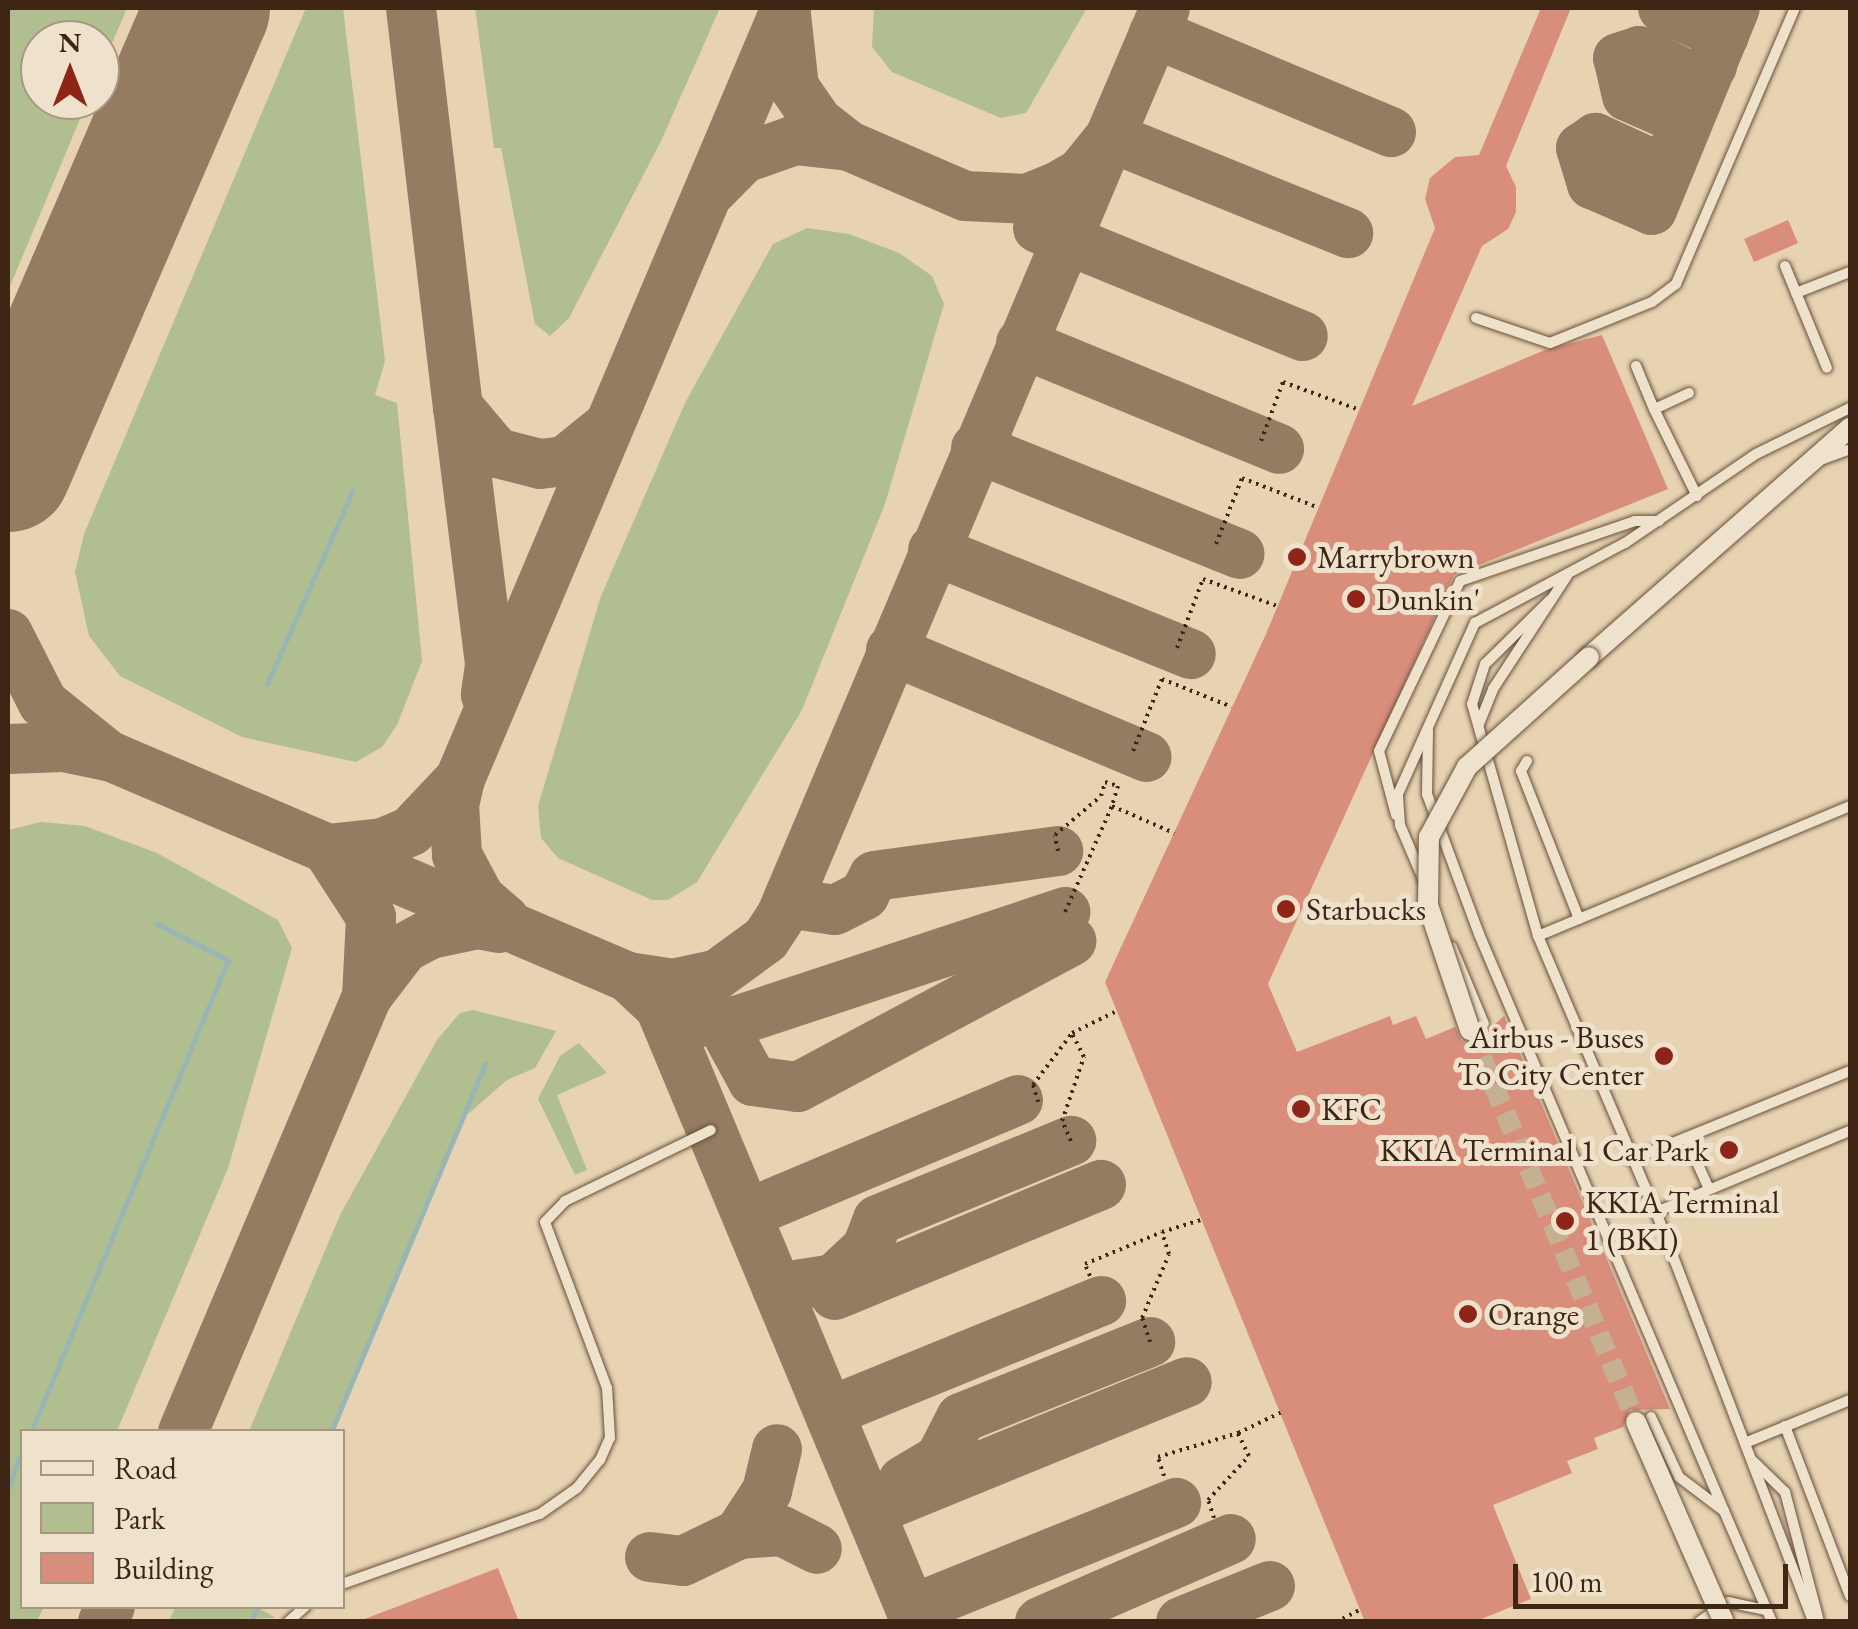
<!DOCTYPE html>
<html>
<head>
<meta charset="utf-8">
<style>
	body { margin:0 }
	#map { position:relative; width:1858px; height:1629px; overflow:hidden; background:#e7d3b1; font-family:"EB Garamond",serif }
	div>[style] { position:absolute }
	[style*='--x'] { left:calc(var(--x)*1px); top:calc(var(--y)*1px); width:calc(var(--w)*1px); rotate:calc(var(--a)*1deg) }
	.green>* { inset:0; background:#b1be8f }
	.stream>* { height:5px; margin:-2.5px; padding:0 2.5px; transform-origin:2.5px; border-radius:2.5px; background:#98b6b3 }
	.taxiway>* { height:50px; margin:-25px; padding:0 25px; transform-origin:25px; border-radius:25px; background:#937c62 }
	.runway>* { height:125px; margin:-62.5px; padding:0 62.5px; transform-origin:62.5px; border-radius:62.5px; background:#937c62 }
	.building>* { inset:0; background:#d88e7a }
	.minor-tunnel>* { height:20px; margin-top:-10px; transform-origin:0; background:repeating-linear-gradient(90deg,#c5b092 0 20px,transparent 0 30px) }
	.path>* { height:4px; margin-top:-2px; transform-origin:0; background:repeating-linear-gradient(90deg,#3f2514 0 2.5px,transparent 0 7.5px) }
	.roads { filter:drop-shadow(0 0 2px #69503b) drop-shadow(0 0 2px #69503b) }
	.service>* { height:10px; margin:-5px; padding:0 5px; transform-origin:5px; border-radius:5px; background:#efe2cc }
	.minor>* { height:20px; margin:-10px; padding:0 10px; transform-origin:10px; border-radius:10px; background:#efe2cc }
	.bridges { filter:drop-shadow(0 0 2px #69503b) drop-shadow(0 0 2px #69503b) }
	.minor-bridge>* { height:20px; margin:-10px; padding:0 10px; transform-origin:10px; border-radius:10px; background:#efe2cc }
	.dots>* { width:28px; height:28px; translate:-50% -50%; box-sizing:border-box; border:5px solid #efe2cc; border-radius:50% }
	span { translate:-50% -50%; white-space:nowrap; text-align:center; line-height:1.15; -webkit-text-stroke:10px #efe2cc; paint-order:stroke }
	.poi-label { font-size:32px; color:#3f2514 }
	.left { translate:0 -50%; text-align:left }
	.right { translate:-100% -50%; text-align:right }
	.frame { position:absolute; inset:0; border:10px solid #3f2514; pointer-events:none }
	.legend { position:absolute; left:20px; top:1429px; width:325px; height:180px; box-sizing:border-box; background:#efe2cc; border:2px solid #a99682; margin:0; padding:12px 18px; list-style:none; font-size:30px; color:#3f2514 }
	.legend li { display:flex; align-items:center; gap:20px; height:50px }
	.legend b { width:50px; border:2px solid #a99682 }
	.north { position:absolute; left:20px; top:20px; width:100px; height:100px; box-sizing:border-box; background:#efe2cc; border:2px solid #a99682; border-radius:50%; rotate:0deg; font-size:28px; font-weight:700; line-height:40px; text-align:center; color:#3f2514 }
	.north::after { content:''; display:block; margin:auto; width:35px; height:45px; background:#8f2418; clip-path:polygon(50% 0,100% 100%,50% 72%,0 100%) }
	.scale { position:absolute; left:1513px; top:1564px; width:275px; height:45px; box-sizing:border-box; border:5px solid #3f2514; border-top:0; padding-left:12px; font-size:30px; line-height:35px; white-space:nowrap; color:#3f2514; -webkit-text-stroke:8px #efe2cc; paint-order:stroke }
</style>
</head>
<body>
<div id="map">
	<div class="green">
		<div style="clip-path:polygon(8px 8px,127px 8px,100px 71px,100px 40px,40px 40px,40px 100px,88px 100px,8px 291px)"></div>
		<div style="clip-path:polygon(306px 8px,343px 8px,385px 361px,375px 395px,397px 403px,422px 661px,397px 725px,382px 747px,356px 762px,242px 737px,120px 676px,89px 636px,75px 572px,84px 534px)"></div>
		<div style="clip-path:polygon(475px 8px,720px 8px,661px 141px,569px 318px,550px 336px,535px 324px,501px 148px,494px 148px)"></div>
		<div style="clip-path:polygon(874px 8px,1087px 8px,1026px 113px,1001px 118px,892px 72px,872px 47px)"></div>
		<div style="clip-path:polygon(807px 228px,849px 234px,899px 253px,932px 276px,944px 304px,885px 504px,802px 710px,697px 882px,668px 900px,652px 900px,558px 858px,541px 838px,538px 806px,601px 596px,686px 401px,773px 244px)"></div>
		<div style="clip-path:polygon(41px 822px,85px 826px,157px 853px,278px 920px,292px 948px,228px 1168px,117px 1431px,22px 1432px,22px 1606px,44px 1607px,37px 1621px,8px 1622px,8px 830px)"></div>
		<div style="clip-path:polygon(473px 1010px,556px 1031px,535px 1068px,507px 1080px,461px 1120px,331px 1431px,249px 1431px,340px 1215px,437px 1040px,460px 1013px)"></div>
		<div style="clip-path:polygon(579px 1043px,607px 1073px,557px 1095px,587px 1170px,575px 1175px,538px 1099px,560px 1056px)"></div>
		<div style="clip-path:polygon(176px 1606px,257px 1607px,276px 1618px,169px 1621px)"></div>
	</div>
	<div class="stream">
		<div style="--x:267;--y:684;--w:212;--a:-66.1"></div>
		<div style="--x:31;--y:1432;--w:511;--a:-67.35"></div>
		<div style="--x:228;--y:960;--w:80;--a:-153.1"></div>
		<div style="--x:331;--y:1432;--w:399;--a:-67.3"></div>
		<div style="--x:8;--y:1488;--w:39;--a:-69"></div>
		<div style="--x:251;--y:1622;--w:17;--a:-69"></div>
	</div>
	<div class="taxiway">
		<div style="--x:411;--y:8;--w:402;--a:83.3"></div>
		<div style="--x:458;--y:407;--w:60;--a:49.7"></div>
		<div style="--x:497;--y:453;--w:44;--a:14.3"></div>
		<div style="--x:540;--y:464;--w:25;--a:-7"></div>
		<div style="--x:565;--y:461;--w:54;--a:-39"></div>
		<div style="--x:1663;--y:8;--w:67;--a:24.7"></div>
		<div style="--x:786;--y:15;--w:72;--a:83.7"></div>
		<div style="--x:794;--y:87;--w:42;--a:55.6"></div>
		<div style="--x:818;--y:122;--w:39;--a:38"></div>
		<div style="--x:1154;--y:33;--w:257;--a:22.7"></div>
		<div style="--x:1686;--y:122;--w:64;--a:-156.2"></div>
		<div style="--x:1627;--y:96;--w:39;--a:-103"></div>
		<div style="--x:1618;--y:58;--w:22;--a:-18"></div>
		<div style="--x:1639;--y:51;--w:58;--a:26.6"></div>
		<div style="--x:1691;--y:77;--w:24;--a:-28"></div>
		<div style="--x:1673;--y:155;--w:24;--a:161"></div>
		<div style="--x:1650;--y:163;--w:60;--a:-155.2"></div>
		<div style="--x:1596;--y:138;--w:18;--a:146"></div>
		<div style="--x:1581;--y:148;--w:38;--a:73"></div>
		<div style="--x:1592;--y:184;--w:65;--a:23.4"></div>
		<div style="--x:1652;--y:210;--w:218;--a:-67.7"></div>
		<div style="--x:712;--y:190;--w:45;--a:-45"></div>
		<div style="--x:744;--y:158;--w:54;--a:-19.4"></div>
		<div style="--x:795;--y:140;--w:54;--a:6.3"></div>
		<div style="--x:849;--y:146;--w:126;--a:23.3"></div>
		<div style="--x:965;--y:196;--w:62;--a:2.8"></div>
		<div style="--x:1027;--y:199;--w:32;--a:-22"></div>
		<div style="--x:1057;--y:187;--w:28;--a:-30"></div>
		<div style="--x:1081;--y:173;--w:46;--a:-51.1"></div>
		<div style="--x:1110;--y:137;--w:140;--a:-66.9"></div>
		<div style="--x:1038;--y:228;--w:286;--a:22.2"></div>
		<div style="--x:1021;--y:343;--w:279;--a:22.3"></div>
		<div style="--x:458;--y:407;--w:260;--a:82.9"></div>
		<div style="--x:490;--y:665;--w:30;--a:98"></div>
		<div style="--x:976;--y:448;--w:284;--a:21.9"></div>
		<div style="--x:933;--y:550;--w:278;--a:22"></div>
		<div style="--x:8;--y:634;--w:77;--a:63.1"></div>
		<div style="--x:43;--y:703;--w:83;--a:38.7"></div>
		<div style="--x:891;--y:650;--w:277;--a:22.7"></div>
		<div style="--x:8;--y:749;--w:56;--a:-2"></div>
		<div style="--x:64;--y:747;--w:49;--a:11.8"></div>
		<div style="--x:112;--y:757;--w:561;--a:23.09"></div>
		<div style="--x:628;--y:977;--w:46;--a:8.8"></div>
		<div style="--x:673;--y:984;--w:46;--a:-12.5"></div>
		<div style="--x:718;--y:974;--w:59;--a:-36.1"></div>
		<div style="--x:766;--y:939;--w:30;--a:-57"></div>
		<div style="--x:782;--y:914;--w:843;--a:-67.11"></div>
		<div style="--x:1110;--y:137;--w:257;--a:22"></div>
		<div style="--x:460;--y:779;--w:26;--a:103"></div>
		<div style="--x:454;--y:804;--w:51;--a:86.6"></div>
		<div style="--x:457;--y:855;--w:49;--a:61.9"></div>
		<div style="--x:480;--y:898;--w:33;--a:41"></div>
		<div style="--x:327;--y:849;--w:56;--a:-6.1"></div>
		<div style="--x:383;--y:843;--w:30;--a:-23"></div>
		<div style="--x:411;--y:831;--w:71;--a:-46.7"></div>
		<div style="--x:460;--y:779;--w:837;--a:-67.08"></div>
		<div style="--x:790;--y:895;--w:14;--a:45"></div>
		<div style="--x:800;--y:905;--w:35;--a:8"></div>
		<div style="--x:835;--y:910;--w:33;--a:-27"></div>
		<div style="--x:864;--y:895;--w:21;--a:-62"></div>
		<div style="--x:874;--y:876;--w:186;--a:-7.7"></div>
		<div style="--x:628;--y:977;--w:44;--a:43.2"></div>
		<div style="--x:660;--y:1007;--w:666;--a:67.4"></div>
		<div style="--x:368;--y:995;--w:59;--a:-52.5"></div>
		<div style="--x:404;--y:948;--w:30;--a:-28"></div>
		<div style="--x:430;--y:934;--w:49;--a:-11.8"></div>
		<div style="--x:478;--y:924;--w:21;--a:11"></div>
		<div style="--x:660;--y:1007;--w:31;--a:29"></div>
		<div style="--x:687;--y:1022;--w:49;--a:-1.2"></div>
		<div style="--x:736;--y:1021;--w:347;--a:-18.3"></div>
		<div style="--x:729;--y:1037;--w:50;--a:61.4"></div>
		<div style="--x:753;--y:1081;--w:45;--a:7.6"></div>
		<div style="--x:798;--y:1087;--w:310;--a:-28.1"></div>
		<div style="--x:747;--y:1214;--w:294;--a:-22.8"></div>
		<div style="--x:777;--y:1288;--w:58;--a:-9"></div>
		<div style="--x:834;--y:1279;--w:45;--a:-43.2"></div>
		<div style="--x:867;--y:1248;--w:30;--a:-69"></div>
		<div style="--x:878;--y:1220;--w:209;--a:-22.3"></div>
		<div style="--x:835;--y:1295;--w:288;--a:-22.5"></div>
		<div style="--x:829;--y:1412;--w:294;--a:-22.2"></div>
		<div style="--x:183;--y:1432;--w:472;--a:-67.1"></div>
		<div style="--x:367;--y:997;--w:80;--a:-87.1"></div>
		<div style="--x:371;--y:917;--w:81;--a:-122.9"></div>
		<div style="--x:903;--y:1481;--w:43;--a:-30.7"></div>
		<div style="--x:940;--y:1459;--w:46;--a:-62.9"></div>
		<div style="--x:961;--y:1418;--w:204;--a:-21.9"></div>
		<div style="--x:871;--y:1511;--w:341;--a:-22.2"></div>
		<div style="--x:739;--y:1534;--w:43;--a:-4"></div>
		<div style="--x:782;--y:1531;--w:39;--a:27"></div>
		<div style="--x:650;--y:1557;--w:33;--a:7"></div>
		<div style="--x:683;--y:1561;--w:62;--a:-25.7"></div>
		<div style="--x:739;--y:1534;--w:51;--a:-56.9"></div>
		<div style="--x:767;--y:1491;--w:43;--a:-76.6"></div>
		<div style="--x:911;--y:1610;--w:286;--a:-22"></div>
		<div style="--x:103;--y:1622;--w:17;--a:-66"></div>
		<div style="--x:1040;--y:1622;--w:208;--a:-23.5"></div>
		<div style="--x:1181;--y:1622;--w:96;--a:-22"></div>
	</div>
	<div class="runway">
		<div style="--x:8;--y:469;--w:502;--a:-66.65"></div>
	</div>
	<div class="building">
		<div style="clip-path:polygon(1541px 8px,1571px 8px,1506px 166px,1516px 187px,1516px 212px,1508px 229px,1482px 246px,1412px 406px,1545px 350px,1602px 335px,1668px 489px,1454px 575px,1268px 984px,1297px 1052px,1390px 1016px,1393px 1025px,1416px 1016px,1426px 1039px,1455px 1027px,1462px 1041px,1473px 1043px,1504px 1016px,1670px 1409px,1630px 1410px,1623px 1427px,1594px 1438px,1598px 1449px,1567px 1461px,1572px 1473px,1493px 1505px,1531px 1599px,1474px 1622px,1365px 1622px,1105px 982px,1266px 634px,1435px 228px,1425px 199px,1430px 178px,1455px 157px,1479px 155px)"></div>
		<div style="clip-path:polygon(1788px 220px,1798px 243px,1754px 262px,1744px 239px)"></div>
		<div style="clip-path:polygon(498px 1568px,519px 1622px,362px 1622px,362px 1620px)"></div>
	</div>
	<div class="minor-tunnel">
		<div style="--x:1470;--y:1030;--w:426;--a:67"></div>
	</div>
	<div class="path">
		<div style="--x:1261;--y:441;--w:63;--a:-69.6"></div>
		<div style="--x:1283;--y:382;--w:79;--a:20"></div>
		<div style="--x:1216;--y:544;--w:71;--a:-68.5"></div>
		<div style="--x:1242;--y:478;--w:80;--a:21.1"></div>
		<div style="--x:1177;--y:648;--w:74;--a:-69.4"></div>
		<div style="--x:1203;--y:579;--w:79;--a:20"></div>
		<div style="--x:1133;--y:751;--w:78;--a:-68.1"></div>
		<div style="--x:1162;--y:679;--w:75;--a:21.8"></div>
		<div style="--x:1058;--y:851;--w:16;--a:-101"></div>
		<div style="--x:1055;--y:835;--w:60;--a:-40.3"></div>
		<div style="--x:1101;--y:796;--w:15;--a:-74"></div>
		<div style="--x:1105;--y:782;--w:14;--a:17"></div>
		<div style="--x:1118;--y:786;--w:21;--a:107"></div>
		<div style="--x:1065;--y:912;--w:116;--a:-66.1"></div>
		<div style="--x:1112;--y:806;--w:68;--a:23.5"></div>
		<div style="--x:1038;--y:1102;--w:18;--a:-106"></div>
		<div style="--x:1033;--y:1085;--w:65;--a:-53.1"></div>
		<div style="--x:1071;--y:1141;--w:22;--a:-114"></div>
		<div style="--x:1062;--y:1121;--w:68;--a:-71"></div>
		<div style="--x:1084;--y:1057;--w:27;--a:-117"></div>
		<div style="--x:1072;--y:1033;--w:50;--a:-26.1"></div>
		<div style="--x:1090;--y:1276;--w:13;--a:-113"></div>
		<div style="--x:1085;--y:1264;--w:83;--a:-22.6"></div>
		<div style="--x:1150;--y:1342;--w:25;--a:-108"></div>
		<div style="--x:1142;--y:1318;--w:69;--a:-67.1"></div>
		<div style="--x:1169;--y:1254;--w:23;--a:-108"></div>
		<div style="--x:1162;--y:1232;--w:41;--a:-17.1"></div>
		<div style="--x:1164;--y:1476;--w:20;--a:-108"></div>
		<div style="--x:1158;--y:1457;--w:84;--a:-16.7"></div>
		<div style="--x:1214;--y:1518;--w:19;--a:-108"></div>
		<div style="--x:1208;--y:1500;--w:60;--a:-47"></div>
		<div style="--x:1249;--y:1456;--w:25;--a:-116"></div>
		<div style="--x:1238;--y:1433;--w:47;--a:-25.5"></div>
		<div style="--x:1336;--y:1622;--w:27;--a:-27"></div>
	</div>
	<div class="roads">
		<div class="service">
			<div style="--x:1785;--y:266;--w:110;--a:67.6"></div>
			<div style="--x:1796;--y:293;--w:58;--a:-21.3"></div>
			<div style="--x:1476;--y:318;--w:78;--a:18.7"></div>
			<div style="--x:1550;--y:343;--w:110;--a:-21.9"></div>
			<div style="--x:1652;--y:302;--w:30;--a:-37"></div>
			<div style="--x:1676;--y:284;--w:301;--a:-66.7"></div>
			<div style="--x:1636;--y:366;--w:47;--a:67.3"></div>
			<div style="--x:1689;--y:393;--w:38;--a:155"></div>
			<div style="--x:1654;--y:409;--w:97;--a:63.7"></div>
			<div style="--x:1823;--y:459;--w:29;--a:-20"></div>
			<div style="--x:1550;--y:600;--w:91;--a:135.4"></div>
			<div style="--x:1485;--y:664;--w:42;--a:108"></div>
			<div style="--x:1472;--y:704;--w:241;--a:74.1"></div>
			<div style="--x:1538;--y:936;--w:300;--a:66.9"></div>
			<div style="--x:1656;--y:1212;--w:439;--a:69"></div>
			<div style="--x:1479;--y:724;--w:38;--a:-68"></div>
			<div style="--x:1493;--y:689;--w:135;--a:-56.8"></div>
			<div style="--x:1428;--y:731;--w:63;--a:90.9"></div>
			<div style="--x:1427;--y:794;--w:149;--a:69.6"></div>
			<div style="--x:1479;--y:934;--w:627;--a:66.99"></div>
			<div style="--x:1527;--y:761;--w:12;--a:121"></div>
			<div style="--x:1521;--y:771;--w:159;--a:68.6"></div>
			<div style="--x:1396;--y:815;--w:66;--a:-104.9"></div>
			<div style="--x:1379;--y:751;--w:188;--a:-64.5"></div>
			<div style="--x:1460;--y:581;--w:185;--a:-18.9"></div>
			<div style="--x:1635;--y:521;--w:24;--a:0"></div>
			<div style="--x:1424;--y:881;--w:61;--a:-113.2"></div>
			<div style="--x:1400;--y:825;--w:31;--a:-94"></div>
			<div style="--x:1398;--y:794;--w:188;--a:-65.8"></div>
			<div style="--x:1475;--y:623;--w:170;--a:-28.1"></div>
			<div style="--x:1625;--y:543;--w:158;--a:-34.2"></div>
			<div style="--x:1756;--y:454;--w:105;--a:-26.1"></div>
			<div style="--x:1538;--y:936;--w:338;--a:-22.6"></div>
			<div style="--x:1452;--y:947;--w:83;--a:67.4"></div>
			<div style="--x:1687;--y:1140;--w:54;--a:65.8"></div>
			<div style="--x:1631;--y:1160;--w:236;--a:-22.1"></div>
			<div style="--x:1656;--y:1212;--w:210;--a:-22.7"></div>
			<div style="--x:1651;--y:1417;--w:66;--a:65"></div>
			<div style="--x:1679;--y:1477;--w:56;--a:37.1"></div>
			<div style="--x:1724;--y:1511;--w:121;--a:66.6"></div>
			<div style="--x:1785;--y:1426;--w:182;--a:69.1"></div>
			<div style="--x:1745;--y:1443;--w:113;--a:-22.3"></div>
			<div style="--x:1753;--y:1461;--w:45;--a:44.1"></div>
			<div style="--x:1785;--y:1492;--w:134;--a:75.3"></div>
			<div style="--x:342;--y:1584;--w:210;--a:-19.5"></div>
			<div style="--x:540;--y:1514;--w:45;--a:-35.1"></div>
			<div style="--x:577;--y:1488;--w:36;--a:-51"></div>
			<div style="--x:600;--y:1460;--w:24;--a:-66"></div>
			<div style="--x:610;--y:1438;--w:50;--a:-93.4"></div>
			<div style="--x:607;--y:1388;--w:177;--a:-110.5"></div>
			<div style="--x:545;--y:1222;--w:29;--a:-46"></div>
			<div style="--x:565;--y:1201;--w:162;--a:-25.9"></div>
			<div style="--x:288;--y:1622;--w:24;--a:-42"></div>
			<div style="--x:1699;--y:1622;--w:35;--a:-35"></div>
			<div style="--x:1728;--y:1602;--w:40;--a:12"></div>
		</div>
		<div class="minor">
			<div style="--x:1589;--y:657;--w:347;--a:-41.3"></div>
		</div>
	</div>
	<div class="bridges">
		<div class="minor-bridge">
			<div style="--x:1470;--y:1030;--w:132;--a:-108.6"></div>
			<div style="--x:1428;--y:905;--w:68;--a:-89.2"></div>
			<div style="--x:1429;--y:837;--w:80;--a:-61.5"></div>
			<div style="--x:1467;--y:767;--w:164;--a:-42"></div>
			<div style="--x:1636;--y:1422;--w:219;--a:66.3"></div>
		</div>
	</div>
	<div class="dots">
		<div style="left:1297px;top:557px;background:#8f2418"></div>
		<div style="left:1356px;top:599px;background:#8f2418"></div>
		<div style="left:1286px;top:909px;background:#8f2418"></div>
		<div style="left:1664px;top:1056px;background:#8f2418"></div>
		<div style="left:1301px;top:1109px;background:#8f2418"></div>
		<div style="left:1729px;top:1150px;background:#8f2418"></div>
		<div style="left:1565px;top:1221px;background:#8f2418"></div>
		<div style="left:1468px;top:1314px;background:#8f2418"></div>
	</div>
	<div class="poi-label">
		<span class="left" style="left:1317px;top:557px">Marrybrown</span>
		<span class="left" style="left:1376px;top:599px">Dunkin'</span>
		<span class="left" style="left:1306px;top:909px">Starbucks</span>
		<span class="right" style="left:1644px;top:1056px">Airbus - Buses<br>To City Center</span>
		<span class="left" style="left:1321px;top:1109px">KFC</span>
		<span class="right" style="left:1709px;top:1150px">KKIA Terminal 1 Car Park</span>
		<span class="left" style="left:1585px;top:1221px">KKIA Terminal<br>1 (BKI)</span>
		<span class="left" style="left:1488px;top:1314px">Orange</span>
	</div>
	<div class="frame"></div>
	<ul class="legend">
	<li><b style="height:12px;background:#efe2cc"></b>Road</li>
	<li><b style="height:28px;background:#b1be8f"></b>Park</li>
	<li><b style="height:28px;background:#d88e7a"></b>Building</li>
	</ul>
	<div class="north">N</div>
	<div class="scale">100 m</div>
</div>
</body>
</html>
